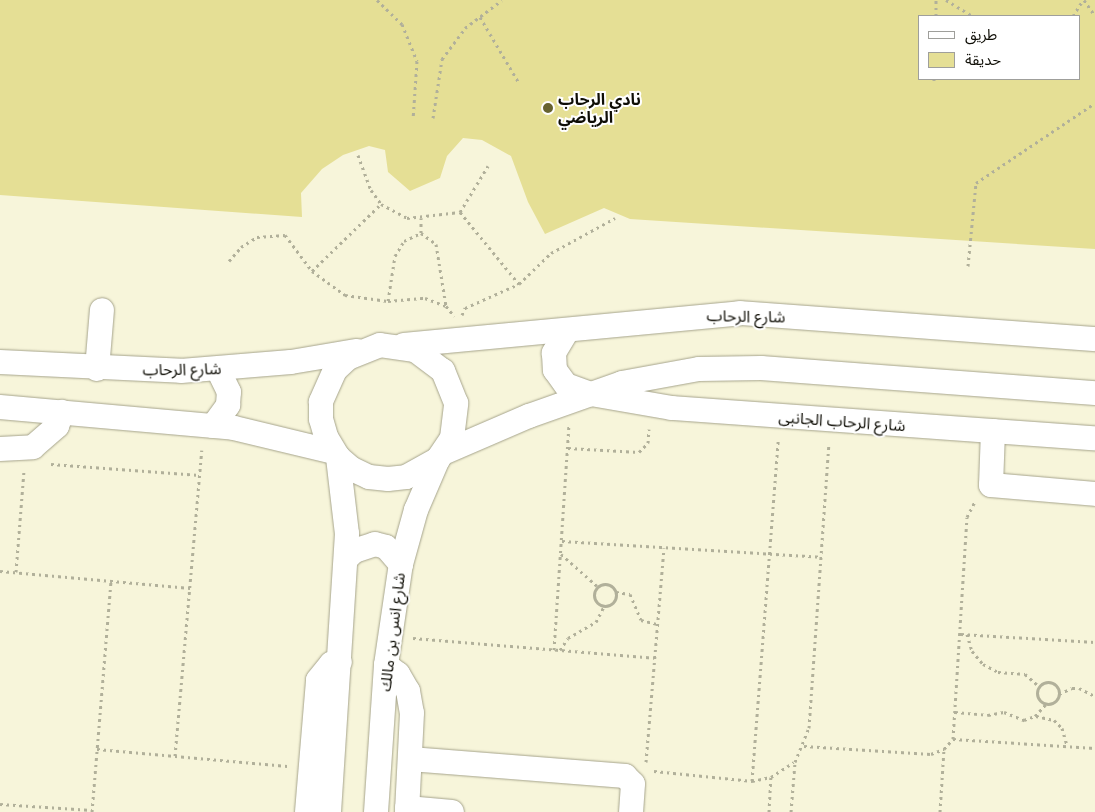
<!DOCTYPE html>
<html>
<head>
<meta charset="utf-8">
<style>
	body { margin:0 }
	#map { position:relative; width:1095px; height:812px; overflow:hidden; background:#f7f5da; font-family:"Golos Text","Noto Sans Arabic",sans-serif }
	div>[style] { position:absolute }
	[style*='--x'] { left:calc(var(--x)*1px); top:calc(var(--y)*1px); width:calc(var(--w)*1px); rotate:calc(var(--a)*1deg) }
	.green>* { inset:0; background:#e5df95 }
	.path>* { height:3px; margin-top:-1.5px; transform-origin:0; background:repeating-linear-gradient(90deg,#b1b09a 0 2.5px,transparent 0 6.5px) }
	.path>.ring { margin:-1.5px; padding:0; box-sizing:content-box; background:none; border:3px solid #b1b09a; border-radius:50% }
	.roads { filter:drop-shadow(0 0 1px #a6a48c) drop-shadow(0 0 1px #a6a48c) }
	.minor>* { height:24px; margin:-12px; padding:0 12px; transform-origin:12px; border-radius:12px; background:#fff }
	.dots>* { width:14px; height:14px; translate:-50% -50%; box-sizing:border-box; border:2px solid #fff; border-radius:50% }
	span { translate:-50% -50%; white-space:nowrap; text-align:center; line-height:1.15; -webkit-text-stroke:4px #fff; paint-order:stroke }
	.poi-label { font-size:16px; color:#0f0e06; font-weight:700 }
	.left { translate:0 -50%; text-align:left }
	.street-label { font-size:16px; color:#0f0e06 }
	.legend { position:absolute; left:918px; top:15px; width:162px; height:65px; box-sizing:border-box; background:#fff; border:1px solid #9f9f9b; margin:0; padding:6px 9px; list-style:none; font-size:15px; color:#0f0e06 }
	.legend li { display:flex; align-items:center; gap:10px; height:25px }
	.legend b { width:25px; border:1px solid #9f9f9b }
</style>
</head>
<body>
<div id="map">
	<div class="green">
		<div style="clip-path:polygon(evenodd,0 0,1095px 0,1095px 249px,630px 219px,604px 208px,545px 234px,528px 202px,511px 156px,482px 140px,463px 138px,447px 156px,440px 178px,410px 191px,388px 172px,385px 150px,369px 146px,343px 155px,322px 169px,301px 193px,302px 217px,0 195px,0 0,919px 16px,1079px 16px,1079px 79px,919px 79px,919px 16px)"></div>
	</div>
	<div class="path">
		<div style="--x:377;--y:0;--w:35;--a:44"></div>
		<div style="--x:402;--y:24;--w:40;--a:68"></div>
		<div style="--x:417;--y:61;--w:58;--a:93.9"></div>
		<div style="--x:946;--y:0;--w:31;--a:31"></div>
		<div style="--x:1084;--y:0;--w:19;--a:55"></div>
		<div style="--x:936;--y:16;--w:16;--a:-90"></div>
		<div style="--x:1073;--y:16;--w:19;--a:-58"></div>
		<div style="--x:480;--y:17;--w:77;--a:59.4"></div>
		<div style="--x:934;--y:81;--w:2;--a:-90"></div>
		<div style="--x:433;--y:118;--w:60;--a:-81.3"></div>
		<div style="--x:442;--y:59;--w:39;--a:-53"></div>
		<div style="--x:465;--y:28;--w:46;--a:-37.1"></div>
		<div style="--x:358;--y:155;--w:37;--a:70"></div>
		<div style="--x:371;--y:190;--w:17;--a:54"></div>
		<div style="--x:381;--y:204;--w:30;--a:28"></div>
		<div style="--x:407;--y:218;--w:53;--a:-6.5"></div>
		<div style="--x:460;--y:212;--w:54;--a:-58.7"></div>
		<div style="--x:460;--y:212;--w:93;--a:50.7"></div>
		<div style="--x:421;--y:233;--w:15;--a:-90"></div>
		<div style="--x:229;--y:261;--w:18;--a:-49"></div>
		<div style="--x:241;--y:247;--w:19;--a:-32"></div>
		<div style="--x:257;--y:237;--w:28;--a:-4"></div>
		<div style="--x:285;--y:235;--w:45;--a:53.1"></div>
		<div style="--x:312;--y:271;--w:41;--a:36"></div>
		<div style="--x:345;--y:295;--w:43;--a:7.9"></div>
		<div style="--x:388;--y:301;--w:37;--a:-5"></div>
		<div style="--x:425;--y:298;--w:22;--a:21"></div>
		<div style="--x:446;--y:306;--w:13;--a:51"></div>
		<div style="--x:968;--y:266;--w:83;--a:-84.5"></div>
		<div style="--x:976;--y:183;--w:143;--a:-33.9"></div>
		<div style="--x:312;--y:271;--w:96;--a:-44.2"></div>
		<div style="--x:388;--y:301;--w:46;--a:-81.2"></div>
		<div style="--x:395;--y:256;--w:17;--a:-59"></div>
		<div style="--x:404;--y:241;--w:19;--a:-25"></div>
		<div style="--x:421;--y:233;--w:19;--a:36"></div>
		<div style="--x:436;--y:244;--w:63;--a:80.8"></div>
		<div style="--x:462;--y:315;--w:8;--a:-67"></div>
		<div style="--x:465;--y:308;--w:59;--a:-24"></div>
		<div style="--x:519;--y:284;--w:45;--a:-44.1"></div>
		<div style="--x:551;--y:253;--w:73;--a:-28.7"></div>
		<div style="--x:568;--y:448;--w:71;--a:3.2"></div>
		<div style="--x:639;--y:452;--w:13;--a:-45"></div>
		<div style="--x:648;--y:443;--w:14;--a:-86"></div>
		<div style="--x:51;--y:464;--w:149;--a:4.2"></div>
		<div style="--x:562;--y:541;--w:259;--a:3.5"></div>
		<div style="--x:561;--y:554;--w:48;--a:41.6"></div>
		<div style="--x:0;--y:571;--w:191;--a:5.1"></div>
		<div style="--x:16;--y:572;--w:101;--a:-85.5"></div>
		<div class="ring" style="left:594px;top:584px;width:19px;height:19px"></div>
		<div style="--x:616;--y:592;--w:14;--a:8"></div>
		<div style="--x:630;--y:594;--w:28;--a:67"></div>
		<div style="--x:641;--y:620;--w:16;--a:14"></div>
		<div style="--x:961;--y:634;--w:134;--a:3.4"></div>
		<div style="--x:967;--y:634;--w:18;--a:74"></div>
		<div style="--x:972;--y:651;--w:17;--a:50"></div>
		<div style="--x:983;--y:664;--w:17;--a:28"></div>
		<div style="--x:998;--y:672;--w:27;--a:4"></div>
		<div style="--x:1025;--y:674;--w:18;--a:41"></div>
		<div style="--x:413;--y:638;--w:242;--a:4.7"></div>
		<div style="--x:554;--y:650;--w:225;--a:-86.2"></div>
		<div style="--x:560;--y:650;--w:14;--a:-56"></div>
		<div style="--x:568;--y:638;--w:32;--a:-30"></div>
		<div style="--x:596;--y:622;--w:18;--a:-63"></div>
		<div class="ring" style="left:1037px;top:682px;width:19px;height:19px"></div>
		<div style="--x:1059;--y:694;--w:14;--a:-25"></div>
		<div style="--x:1072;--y:688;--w:7;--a:0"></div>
		<div style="--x:1079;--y:688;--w:18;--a:27"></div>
		<div style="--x:955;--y:712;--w:33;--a:5"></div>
		<div style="--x:988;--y:715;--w:16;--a:-11"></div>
		<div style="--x:1004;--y:712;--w:22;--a:22"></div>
		<div style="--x:1024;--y:720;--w:12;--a:-20"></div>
		<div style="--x:1035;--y:716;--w:16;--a:-47"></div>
		<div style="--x:1036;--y:716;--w:18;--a:13"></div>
		<div style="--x:1054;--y:720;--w:11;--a:45"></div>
		<div style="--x:1062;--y:728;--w:19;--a:74"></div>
		<div style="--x:953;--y:739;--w:222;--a:-86.4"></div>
		<div style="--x:967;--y:517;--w:18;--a:-63"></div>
		<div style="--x:804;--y:746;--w:127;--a:3.6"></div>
		<div style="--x:931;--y:754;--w:14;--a:-21"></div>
		<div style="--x:944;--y:749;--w:13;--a:-48"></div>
		<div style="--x:953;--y:739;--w:142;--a:3.6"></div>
		<div style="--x:97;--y:749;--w:191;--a:5.1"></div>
		<div style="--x:175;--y:756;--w:307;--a:-85"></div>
		<div style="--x:646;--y:762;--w:215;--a:-85.2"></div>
		<div style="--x:654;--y:771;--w:99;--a:5.8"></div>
		<div style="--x:752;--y:781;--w:19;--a:-12"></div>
		<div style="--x:771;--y:777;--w:27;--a:-33"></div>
		<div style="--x:752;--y:781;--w:342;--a:-85.6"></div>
		<div style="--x:0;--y:804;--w:92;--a:3.7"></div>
		<div style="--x:92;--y:812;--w:233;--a:-85.3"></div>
		<div style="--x:769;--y:812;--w:35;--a:-87"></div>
		<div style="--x:791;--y:812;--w:50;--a:-85.4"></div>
		<div style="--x:795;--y:762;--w:37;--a:-68"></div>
		<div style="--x:809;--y:728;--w:286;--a:-86"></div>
		<div style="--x:940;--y:812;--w:63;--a:-86.4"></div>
	</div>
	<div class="roads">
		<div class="minor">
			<div style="--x:567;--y:331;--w:26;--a:121"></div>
			<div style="--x:554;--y:353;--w:17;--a:87"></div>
			<div style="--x:555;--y:370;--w:19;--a:54"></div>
			<div style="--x:566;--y:385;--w:27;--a:20"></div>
			<div style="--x:591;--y:394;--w:82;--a:9.8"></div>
			<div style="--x:672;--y:408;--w:424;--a:4.1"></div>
			<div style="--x:404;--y:345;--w:338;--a:-5.4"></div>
			<div style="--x:740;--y:313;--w:356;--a:4.2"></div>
			<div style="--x:0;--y:362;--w:181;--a:2.8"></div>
			<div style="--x:181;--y:371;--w:110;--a:-4.7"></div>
			<div style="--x:291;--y:362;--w:67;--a:-9.5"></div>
			<div style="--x:97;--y:369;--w:59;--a:-85.2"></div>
			<div style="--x:0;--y:407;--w:235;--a:5.1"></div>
			<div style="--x:234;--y:428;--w:103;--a:13.5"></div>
			<div style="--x:213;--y:426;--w:26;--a:-54"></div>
			<div style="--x:228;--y:405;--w:13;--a:-86"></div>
			<div style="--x:229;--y:392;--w:25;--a:-116"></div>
			<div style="--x:993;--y:431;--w:54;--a:92.1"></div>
			<div style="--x:991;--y:485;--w:104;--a:4.9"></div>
			<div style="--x:0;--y:449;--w:33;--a:-3"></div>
			<div style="--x:33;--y:447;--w:32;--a:-41"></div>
			<div style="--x:57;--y:426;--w:15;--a:-70"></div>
			<div style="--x:443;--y:453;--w:94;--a:-23.3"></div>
			<div style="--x:529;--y:416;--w:99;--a:-19.5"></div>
			<div style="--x:622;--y:383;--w:78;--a:-10.3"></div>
			<div style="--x:699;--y:369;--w:62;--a:-0.9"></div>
			<div style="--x:761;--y:368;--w:335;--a:4.3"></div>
			<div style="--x:346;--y:559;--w:11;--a:-45"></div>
			<div style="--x:354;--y:551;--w:22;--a:-18"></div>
			<div style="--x:375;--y:544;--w:11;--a:15"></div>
			<div style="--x:386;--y:547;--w:23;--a:49"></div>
			<div style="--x:386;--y:665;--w:15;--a:37"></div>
			<div style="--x:398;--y:674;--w:20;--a:60"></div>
			<div style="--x:408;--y:691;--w:22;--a:80"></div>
			<div style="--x:412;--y:713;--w:99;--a:92.9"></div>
			<div style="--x:410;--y:759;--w:216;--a:4.5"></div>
			<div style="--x:625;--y:776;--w:11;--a:45"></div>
			<div style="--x:633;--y:784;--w:28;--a:94"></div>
			<div style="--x:407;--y:808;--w:45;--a:5.1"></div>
			<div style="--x:307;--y:812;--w:132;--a:-85.2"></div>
			<div style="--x:318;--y:680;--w:21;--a:-51"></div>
			<div style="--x:331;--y:664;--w:9;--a:-13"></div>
			<div style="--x:329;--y:812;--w:279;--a:-86.3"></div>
			<div style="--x:347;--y:534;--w:78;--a:-96.7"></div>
			<div style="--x:376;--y:812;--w:147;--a:-86.1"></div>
			<div style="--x:386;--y:665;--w:102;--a:-81.6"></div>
			<div style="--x:401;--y:564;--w:56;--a:-74.5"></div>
			<div style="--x:416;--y:510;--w:56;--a:-66.7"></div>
			<div style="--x:438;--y:459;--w:25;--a:-56"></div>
			<div style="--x:452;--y:438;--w:35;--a:-83"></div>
			<div style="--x:456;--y:403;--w:35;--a:-112"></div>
			<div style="--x:443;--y:371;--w:35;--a:-143"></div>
			<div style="--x:415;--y:350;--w:35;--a:-172"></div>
			<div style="--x:380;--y:345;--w:35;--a:158"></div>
			<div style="--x:348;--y:358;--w:18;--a:137"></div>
			<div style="--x:335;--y:370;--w:35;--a:114"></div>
			<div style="--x:321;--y:402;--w:17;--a:90"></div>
			<div style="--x:321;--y:419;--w:19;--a:74"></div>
			<div style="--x:326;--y:437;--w:23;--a:59"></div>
			<div style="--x:338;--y:457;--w:18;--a:41"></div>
			<div style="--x:352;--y:469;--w:19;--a:25"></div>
			<div style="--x:369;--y:477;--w:19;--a:6"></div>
			<div style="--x:388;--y:479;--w:18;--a:-6"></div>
			<div style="--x:406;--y:477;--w:37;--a:-29"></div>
		</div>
	</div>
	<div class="dots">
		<div style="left:548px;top:108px;background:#67632f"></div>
	</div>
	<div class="poi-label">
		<span class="left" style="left:558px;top:108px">نادي الرحاب<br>الرياضي</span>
	</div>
	<div class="street-label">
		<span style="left:746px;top:316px;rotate:1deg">شارع الرحاب</span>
		<span style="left:182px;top:369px;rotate:-1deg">شارع الرحاب</span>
		<span style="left:842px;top:421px;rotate:4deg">شارع الرحاب الجانبى</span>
		<span style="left:392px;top:632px;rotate:-83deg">شارع انس بن مالك</span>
	</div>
	<ul class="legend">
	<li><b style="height:6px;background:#fff"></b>طريق</li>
	<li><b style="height:14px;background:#e5df95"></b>حديقة</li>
	</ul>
</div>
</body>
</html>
